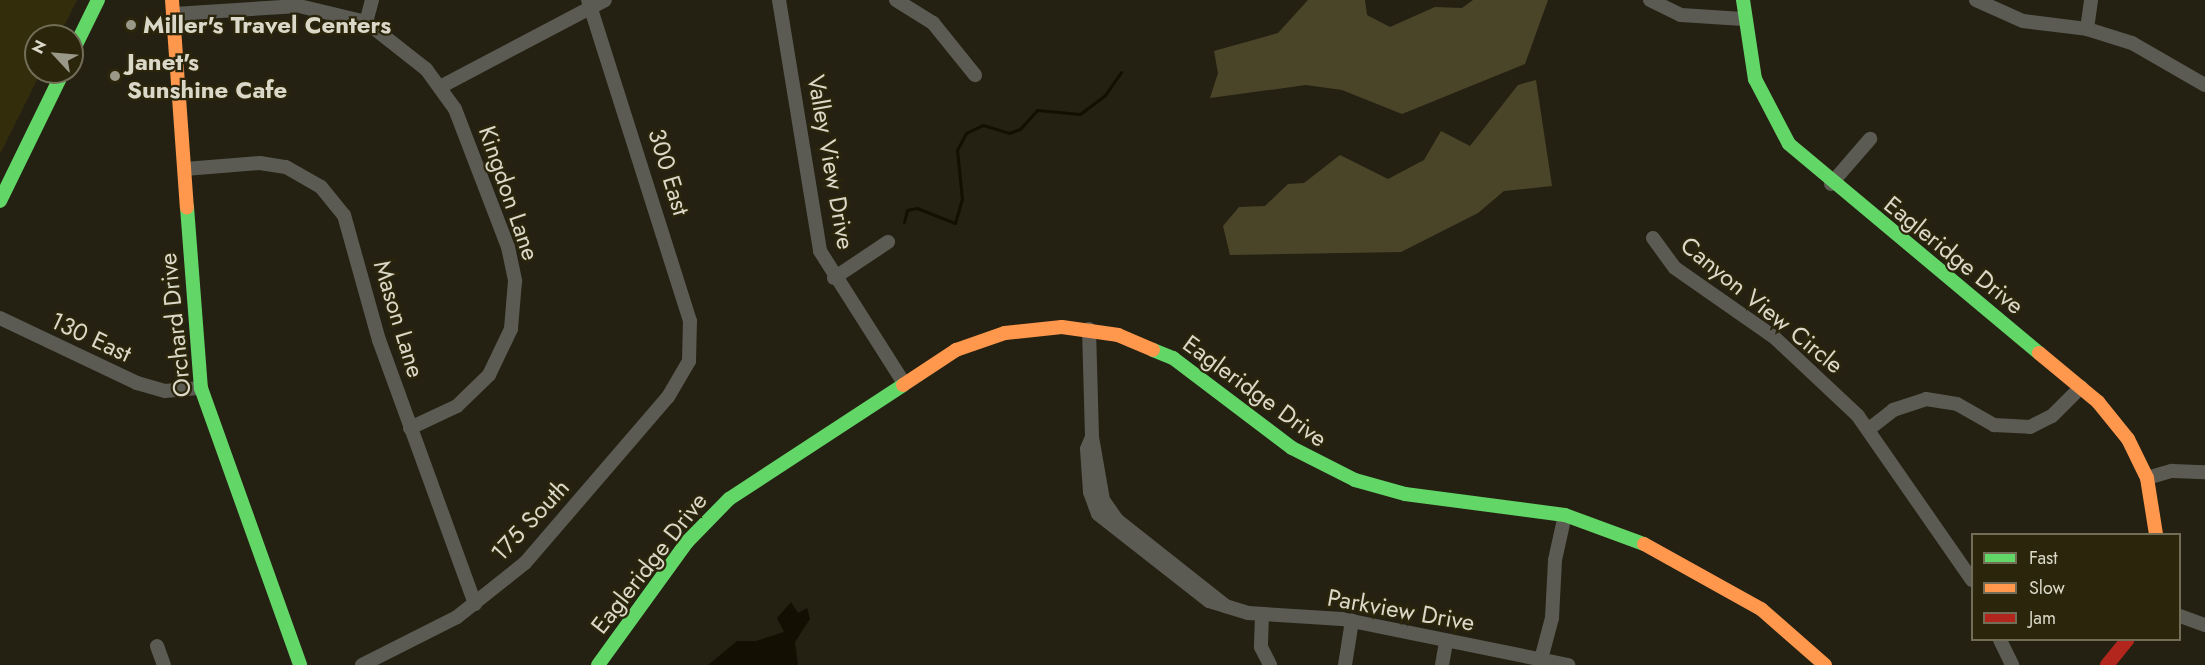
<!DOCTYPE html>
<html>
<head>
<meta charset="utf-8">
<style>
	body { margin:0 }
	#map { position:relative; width:2205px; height:665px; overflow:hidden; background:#242112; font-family:Jost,sans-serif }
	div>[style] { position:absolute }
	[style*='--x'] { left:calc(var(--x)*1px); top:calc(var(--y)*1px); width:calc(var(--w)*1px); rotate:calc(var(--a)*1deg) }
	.built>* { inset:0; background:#332d0c }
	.green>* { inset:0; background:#4a4528 }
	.water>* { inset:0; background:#130f02 }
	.stream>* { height:3px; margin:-1.5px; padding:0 1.5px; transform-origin:1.5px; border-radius:1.5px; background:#130f02 }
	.street>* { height:14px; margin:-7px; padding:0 7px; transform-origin:7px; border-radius:7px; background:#5b5b53 }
	.fast>* { height:14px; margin:-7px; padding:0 7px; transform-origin:7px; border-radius:7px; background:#63d668 }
	.slow>* { height:14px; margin:-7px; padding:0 7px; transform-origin:7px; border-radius:7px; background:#ff974d }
	.jam>* { height:14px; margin:-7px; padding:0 7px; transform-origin:7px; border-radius:7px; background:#b3261e }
	.dots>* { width:16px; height:16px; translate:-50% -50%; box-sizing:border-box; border:3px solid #2b260b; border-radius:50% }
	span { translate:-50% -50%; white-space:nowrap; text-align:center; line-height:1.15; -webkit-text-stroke:4.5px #2b260b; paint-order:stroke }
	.poi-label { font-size:24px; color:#dad8c8; font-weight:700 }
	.left { translate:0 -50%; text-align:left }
	.street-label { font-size:24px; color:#dad8c8 }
	.legend { position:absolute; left:1971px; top:533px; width:210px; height:108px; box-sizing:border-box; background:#2b260b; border:2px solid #716d57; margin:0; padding:8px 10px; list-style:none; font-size:18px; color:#dad8c8 }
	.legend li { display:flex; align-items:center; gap:12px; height:30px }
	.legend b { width:30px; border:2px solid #716d57 }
	.north { position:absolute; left:24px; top:24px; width:60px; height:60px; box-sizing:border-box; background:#2b260b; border:2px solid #716d57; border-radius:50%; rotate:296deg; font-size:16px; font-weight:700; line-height:24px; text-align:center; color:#dad8c8 }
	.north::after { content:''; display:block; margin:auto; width:21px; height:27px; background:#9a9888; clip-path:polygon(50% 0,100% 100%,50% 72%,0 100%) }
</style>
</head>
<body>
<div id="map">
	<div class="built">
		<div style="clip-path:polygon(0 0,77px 0,59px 36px,36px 36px,36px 72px,41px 72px,0 154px)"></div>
	</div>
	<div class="green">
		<div style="clip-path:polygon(1308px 0,1365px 0,1367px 15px,1390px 27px,1435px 7px,1462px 8px,1473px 0,1548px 0,1525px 64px,1402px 114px,1342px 90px,1306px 85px,1210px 98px,1218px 73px,1214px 51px,1278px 33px)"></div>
		<div style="clip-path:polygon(1536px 80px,1552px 186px,1504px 191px,1478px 213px,1401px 252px,1230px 255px,1223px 226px,1239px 207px,1265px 206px,1288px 184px,1304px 183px,1340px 155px,1388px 179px,1424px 160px,1441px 131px,1470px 146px,1518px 85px)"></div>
	</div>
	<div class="water">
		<div style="clip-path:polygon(791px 602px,798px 613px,807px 608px,810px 619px,795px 642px,798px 665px,708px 665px,737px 641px,756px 641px,784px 632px,777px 618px)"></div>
	</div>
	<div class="stream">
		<div style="--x:904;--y:222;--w:12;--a:-76"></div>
		<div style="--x:907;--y:210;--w:10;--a:-11"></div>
		<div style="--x:917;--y:208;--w:41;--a:21.5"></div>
		<div style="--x:955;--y:223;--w:25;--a:-74"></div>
		<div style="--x:962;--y:199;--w:49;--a:-95.8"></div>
		<div style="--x:957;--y:150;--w:19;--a:-62"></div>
		<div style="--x:966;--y:133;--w:19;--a:-25"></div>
		<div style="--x:983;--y:125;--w:27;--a:17"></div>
		<div style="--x:1009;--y:133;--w:12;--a:-20"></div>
		<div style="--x:1020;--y:129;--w:25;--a:-48"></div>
		<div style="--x:1037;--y:110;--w:43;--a:5.3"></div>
		<div style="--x:1080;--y:114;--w:31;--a:-37"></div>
		<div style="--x:1105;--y:95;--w:28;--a:-55"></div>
	</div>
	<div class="street">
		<div style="--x:372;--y:0;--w:23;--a:105"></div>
		<div style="--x:366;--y:22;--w:76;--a:38.1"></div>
		<div style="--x:426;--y:69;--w:49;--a:54.1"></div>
		<div style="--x:455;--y:109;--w:148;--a:69"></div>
		<div style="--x:508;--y:247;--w:35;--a:78"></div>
		<div style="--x:515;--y:281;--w:48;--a:94.8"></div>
		<div style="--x:511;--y:329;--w:51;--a:115.6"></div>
		<div style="--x:489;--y:375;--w:45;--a:135.9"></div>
		<div style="--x:457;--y:406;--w:52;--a:154.9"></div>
		<div style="--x:779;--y:0;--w:254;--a:80.7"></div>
		<div style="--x:820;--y:251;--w:155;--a:57.6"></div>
		<div style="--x:896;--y:0;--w:44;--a:31.9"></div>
		<div style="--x:933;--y:23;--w:67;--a:51.1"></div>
		<div style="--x:1650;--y:0;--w:34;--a:26"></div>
		<div style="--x:1681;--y:15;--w:62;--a:3.7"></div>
		<div style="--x:1976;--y:0;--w:51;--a:24.1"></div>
		<div style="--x:2023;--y:21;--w:64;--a:7.1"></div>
		<div style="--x:2087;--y:29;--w:47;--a:17.3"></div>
		<div style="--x:2132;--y:43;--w:84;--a:29.9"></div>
		<div style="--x:174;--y:14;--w:125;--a:-3.7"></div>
		<div style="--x:299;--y:6;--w:69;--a:13.4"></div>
		<div style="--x:2087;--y:29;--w:29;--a:-82"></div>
		<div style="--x:442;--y:86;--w:184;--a:-27.8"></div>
		<div style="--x:185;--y:169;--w:75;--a:-4.6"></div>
		<div style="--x:260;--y:163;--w:26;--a:9"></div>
		<div style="--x:286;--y:167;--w:40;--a:29.7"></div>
		<div style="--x:321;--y:187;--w:36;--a:51"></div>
		<div style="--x:344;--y:215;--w:130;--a:74.4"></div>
		<div style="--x:379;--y:340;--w:281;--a:70"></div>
		<div style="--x:1831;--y:184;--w:60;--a:-49.1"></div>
		<div style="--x:1653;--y:238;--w:37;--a:54"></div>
		<div style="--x:1675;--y:268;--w:121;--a:34.9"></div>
		<div style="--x:1774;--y:337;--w:115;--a:43.2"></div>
		<div style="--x:1858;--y:416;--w:200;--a:55.2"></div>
		<div style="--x:834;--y:278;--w:65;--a:-33.7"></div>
		<div style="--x:0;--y:318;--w:152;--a:25.4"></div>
		<div style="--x:137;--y:383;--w:29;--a:16"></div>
		<div style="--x:165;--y:391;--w:36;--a:-5"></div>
		<div style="--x:1089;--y:329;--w:108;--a:88.4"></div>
		<div style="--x:1092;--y:437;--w:64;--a:80.1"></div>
		<div style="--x:1103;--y:500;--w:24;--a:55"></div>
		<div style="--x:1117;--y:520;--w:139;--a:38.3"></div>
		<div style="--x:1869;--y:429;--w:31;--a:-38"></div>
		<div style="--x:1893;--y:410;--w:35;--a:-18"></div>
		<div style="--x:1926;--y:399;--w:31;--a:9"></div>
		<div style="--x:1957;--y:404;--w:43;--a:29.6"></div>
		<div style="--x:1994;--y:425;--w:36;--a:3"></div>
		<div style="--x:2030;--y:427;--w:25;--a:-27"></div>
		<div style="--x:2052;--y:416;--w:41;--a:-45"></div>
		<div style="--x:1092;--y:437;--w:13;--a:113"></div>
		<div style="--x:1087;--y:449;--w:43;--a:86"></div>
		<div style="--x:1090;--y:492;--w:23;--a:70"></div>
		<div style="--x:1098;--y:514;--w:141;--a:38.1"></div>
		<div style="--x:1209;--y:601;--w:41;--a:17.1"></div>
		<div style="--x:1248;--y:613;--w:94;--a:3.7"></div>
		<div style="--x:1342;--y:619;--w:231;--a:11.5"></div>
		<div style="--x:2147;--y:478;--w:26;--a:-16"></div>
		<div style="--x:2172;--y:471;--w:33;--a:2"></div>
		<div style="--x:1262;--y:615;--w:32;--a:92"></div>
		<div style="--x:1261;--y:647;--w:20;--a:63"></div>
		<div style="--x:2180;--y:616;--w:27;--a:20"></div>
		<div style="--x:2000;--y:640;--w:28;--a:64"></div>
		<div style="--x:157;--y:646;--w:20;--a:70"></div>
		<div style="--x:1540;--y:663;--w:47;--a:-75.1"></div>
		<div style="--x:1552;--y:618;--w:58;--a:-87"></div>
		<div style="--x:1555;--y:560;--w:46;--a:-77.5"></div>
		<div style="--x:362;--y:665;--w:106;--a:-26.8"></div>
		<div style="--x:457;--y:617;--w:87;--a:-38.5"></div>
		<div style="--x:525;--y:563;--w:219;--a:-49.3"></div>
		<div style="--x:668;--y:397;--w:42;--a:-59.7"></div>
		<div style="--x:689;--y:361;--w:40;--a:-88.6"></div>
		<div style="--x:690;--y:321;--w:337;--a:-107.6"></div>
		<div style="--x:1345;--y:665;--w:45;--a:-81"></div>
		<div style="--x:1442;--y:665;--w:22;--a:-80"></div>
	</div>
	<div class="fast">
		<div style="--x:1743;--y:0;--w:80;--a:81.4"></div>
		<div style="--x:1755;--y:79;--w:73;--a:62.4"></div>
		<div style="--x:1789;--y:144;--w:326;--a:39.9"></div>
		<div style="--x:72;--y:53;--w:59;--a:-63.9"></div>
		<div style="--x:0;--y:201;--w:144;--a:-64"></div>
		<div style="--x:187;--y:207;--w:182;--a:85.6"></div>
		<div style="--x:201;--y:388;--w:294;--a:70.3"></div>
		<div style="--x:1153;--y:350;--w:22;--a:22"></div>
		<div style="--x:1173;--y:358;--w:149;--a:37.1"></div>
		<div style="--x:1292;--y:448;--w:71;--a:26.9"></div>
		<div style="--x:1355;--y:480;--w:52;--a:15.6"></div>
		<div style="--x:1405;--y:494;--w:161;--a:7.5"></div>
		<div style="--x:1565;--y:515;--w:84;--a:20.2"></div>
		<div style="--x:598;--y:665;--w:152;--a:-54.1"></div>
		<div style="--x:687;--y:542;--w:60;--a:-45.7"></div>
		<div style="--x:729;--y:499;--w:208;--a:-33.2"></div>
	</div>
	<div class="slow">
		<div style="--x:172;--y:0;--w:208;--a:85.9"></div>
		<div style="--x:2039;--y:353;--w:77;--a:39.7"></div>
		<div style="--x:2098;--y:402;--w:48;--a:51"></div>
		<div style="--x:2128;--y:439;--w:43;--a:64"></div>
		<div style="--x:2147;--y:478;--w:57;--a:80.9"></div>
		<div style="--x:903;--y:385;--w:64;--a:-33.4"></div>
		<div style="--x:956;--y:350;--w:52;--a:-19.1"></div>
		<div style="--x:1005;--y:333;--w:57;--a:-6"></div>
		<div style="--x:1062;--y:327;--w:57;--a:8.1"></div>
		<div style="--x:1118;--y:335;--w:38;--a:23"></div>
		<div style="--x:1644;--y:544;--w:134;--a:29.1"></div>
		<div style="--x:1761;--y:609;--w:85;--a:41.2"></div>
	</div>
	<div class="jam">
		<div style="--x:2107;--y:665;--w:32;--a:-51"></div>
	</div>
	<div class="dots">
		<div style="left:131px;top:25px;background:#9a9888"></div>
		<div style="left:115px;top:76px;background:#9a9888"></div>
	</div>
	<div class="poi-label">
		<span class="left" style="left:143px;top:25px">Miller's Travel Centers</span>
		<span class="left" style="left:127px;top:76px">Janet's<br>Sunshine Cafe</span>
	</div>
	<div class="street-label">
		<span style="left:831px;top:162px;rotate:80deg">Valley View Drive</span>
		<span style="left:669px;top:172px;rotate:73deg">300 East</span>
		<span style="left:509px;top:193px;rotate:71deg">Kingdon Lane</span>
		<span style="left:1954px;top:255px;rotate:39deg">Eagleridge Drive</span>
		<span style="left:1762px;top:305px;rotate:39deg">Canyon View Circle</span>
		<span style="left:399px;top:319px;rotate:73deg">Mason Lane</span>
		<span style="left:175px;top:325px;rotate:-96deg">Orchard Drive</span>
		<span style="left:91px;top:337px;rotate:25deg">130 East</span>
		<span style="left:1255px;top:391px;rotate:36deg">Eagleridge Drive</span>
		<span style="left:530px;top:520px;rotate:-47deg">175 South</span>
		<span style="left:649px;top:563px;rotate:-52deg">Eagleridge Drive</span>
		<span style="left:1401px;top:610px;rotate:10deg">Parkview Drive</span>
	</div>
	<ul class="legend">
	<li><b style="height:8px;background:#63d668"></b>Fast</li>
	<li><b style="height:8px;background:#ff974d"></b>Slow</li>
	<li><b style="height:8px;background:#b3261e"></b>Jam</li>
	</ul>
	<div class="north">N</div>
</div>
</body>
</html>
